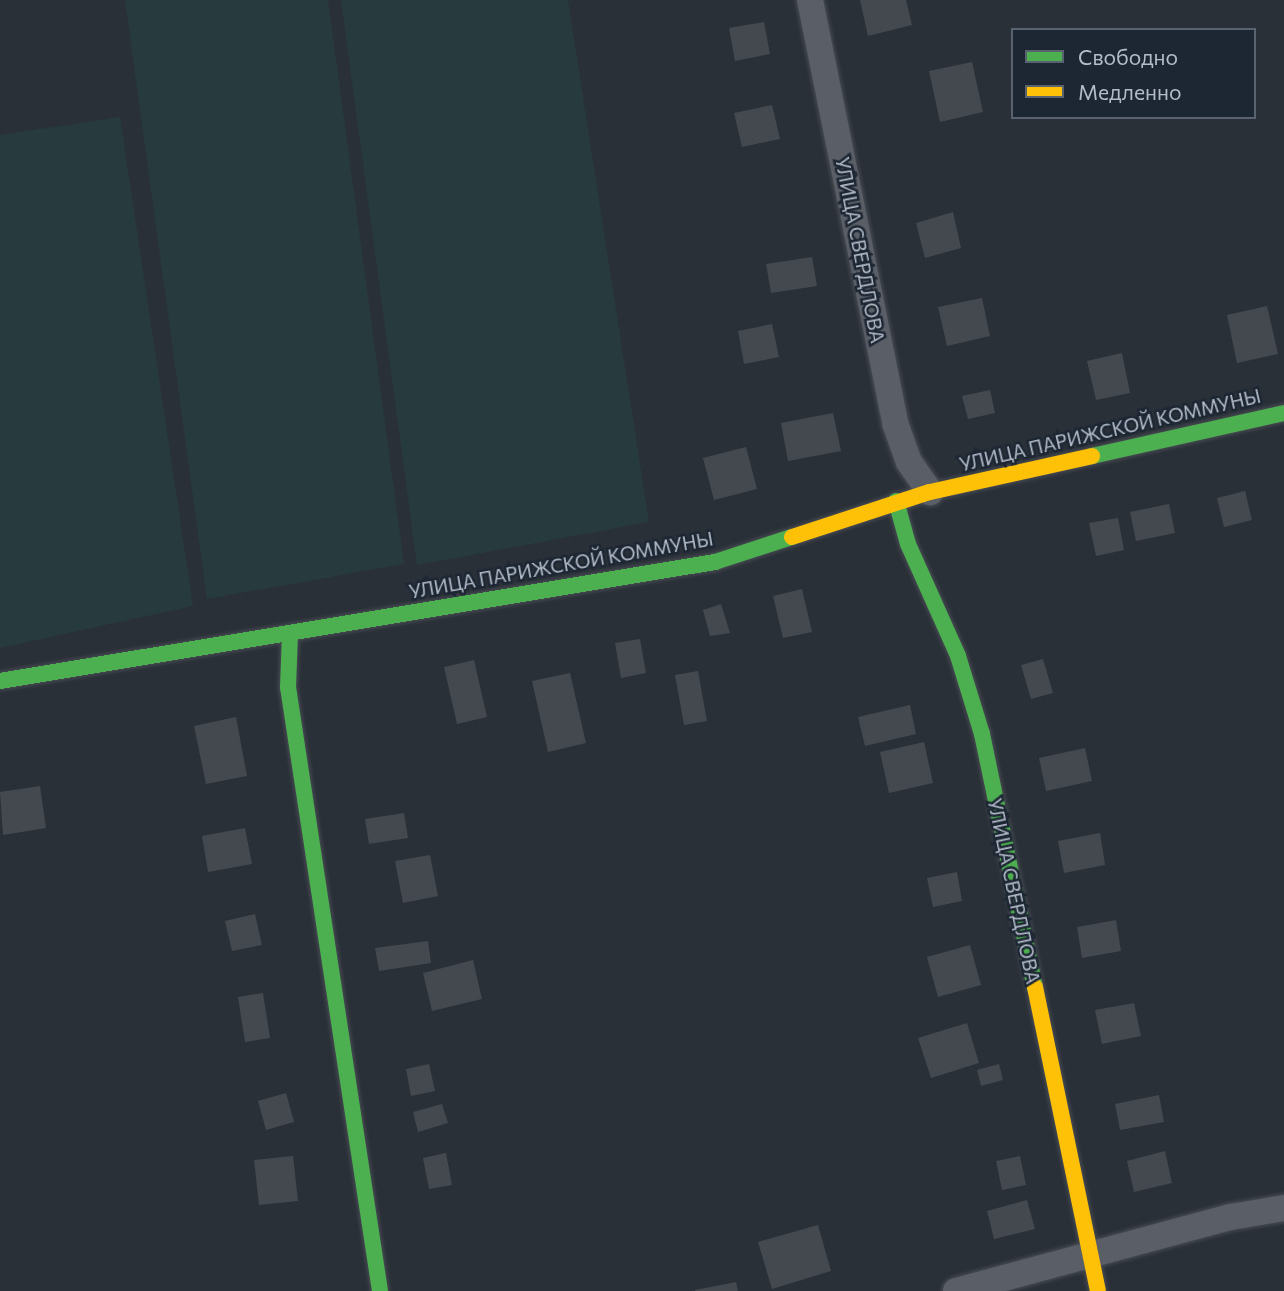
<!DOCTYPE html>
<html>
<head>
<meta charset="utf-8">
<style>
	body { margin:0 }
	#map { position:relative; width:1284px; height:1291px; overflow:hidden; background:#2a3038; font-family:Commissioner,sans-serif }
	div>[style] { position:absolute }
	[style*='--x'] { left:calc(var(--x)*1px); top:calc(var(--y)*1px); width:calc(var(--w)*1px); rotate:calc(var(--a)*1deg) }
	.green>* { inset:0; background:#273a3e }
	.building>* { inset:0; background:#444950 }
	.roads { filter:drop-shadow(0 0 2px #484c53) drop-shadow(0 0 2px #484c53) }
	.street>* { height:26px; margin:-13px; padding:0 13px; transform-origin:13px; border-radius:13px; background:#5a5e66 }
	.fast>* { height:16px; margin:-8px; padding:0 8px; transform-origin:8px; border-radius:8px; background:#4caf50 }
	.slow>* { height:16px; margin:-8px; padding:0 8px; transform-origin:8px; border-radius:8px; background:#ffc107 }
	span { translate:-50% -50%; white-space:nowrap; text-align:center; line-height:1.15; -webkit-text-stroke:5px #1d2633; paint-order:stroke }
	.street-label { font-size:19px; color:#b4bcc9 }
	.legend { position:absolute; left:1011px; top:28px; width:245px; height:91px; box-sizing:border-box; background:#1d2633; border:2px solid #59626f; margin:0; padding:9px 12px; list-style:none; font-size:21px; color:#b4bcc9 }
	.legend li { display:flex; align-items:center; gap:14px; height:35px }
	.legend b { width:35px; border:2px solid #59626f }
</style>
</head>
<body>
<div id="map">
	<div class="green">
		<div style="clip-path:polygon(125px 0,328px 0,404px 564px,207px 599px)"></div>
		<div style="clip-path:polygon(341px 0,568px 0,649px 522px,417px 565px)"></div>
		<div style="clip-path:polygon(120px 117px,193px 606px,0 648px,0 135px)"></div>
	</div>
	<div class="building">
		<div style="clip-path:polygon(860px 0,906px 0,912px 25px,868px 36px)"></div>
		<div style="clip-path:polygon(764px 22px,770px 54px,735px 61px,729px 28px)"></div>
		<div style="clip-path:polygon(972px 62px,983px 112px,940px 122px,929px 71px)"></div>
		<div style="clip-path:polygon(772px 105px,780px 139px,742px 147px,734px 113px)"></div>
		<div style="clip-path:polygon(953px 212px,961px 248px,925px 258px,916px 223px)"></div>
		<div style="clip-path:polygon(812px 257px,817px 286px,771px 293px,766px 264px)"></div>
		<div style="clip-path:polygon(982px 298px,990px 336px,947px 346px,938px 307px)"></div>
		<div style="clip-path:polygon(1267px 306px,1278px 354px,1237px 363px,1227px 315px)"></div>
		<div style="clip-path:polygon(772px 324px,779px 357px,744px 364px,738px 331px)"></div>
		<div style="clip-path:polygon(1122px 353px,1130px 393px,1096px 400px,1087px 361px)"></div>
		<div style="clip-path:polygon(990px 390px,995px 413px,968px 419px,962px 396px)"></div>
		<div style="clip-path:polygon(833px 413px,841px 451px,788px 461px,781px 423px)"></div>
		<div style="clip-path:polygon(746px 447px,757px 489px,714px 500px,703px 458px)"></div>
		<div style="clip-path:polygon(1245px 491px,1252px 520px,1224px 527px,1217px 498px)"></div>
		<div style="clip-path:polygon(1169px 504px,1175px 533px,1136px 541px,1130px 512px)"></div>
		<div style="clip-path:polygon(1118px 518px,1124px 550px,1096px 556px,1089px 523px)"></div>
		<div style="clip-path:polygon(802px 589px,812px 632px,783px 638px,773px 596px)"></div>
		<div style="clip-path:polygon(721px 604px,730px 633px,710px 636px,703px 610px)"></div>
		<div style="clip-path:polygon(640px 639px,646px 673px,621px 678px,615px 643px)"></div>
		<div style="clip-path:polygon(1043px 659px,1053px 693px,1031px 699px,1021px 665px)"></div>
		<div style="clip-path:polygon(474px 660px,487px 717px,457px 724px,444px 667px)"></div>
		<div style="clip-path:polygon(698px 671px,707px 721px,684px 725px,675px 675px)"></div>
		<div style="clip-path:polygon(570px 673px,586px 743px,548px 752px,532px 681px)"></div>
		<div style="clip-path:polygon(910px 705px,916px 734px,865px 746px,858px 717px)"></div>
		<div style="clip-path:polygon(236px 717px,247px 776px,206px 784px,194px 726px)"></div>
		<div style="clip-path:polygon(924px 742px,933px 783px,889px 793px,880px 752px)"></div>
		<div style="clip-path:polygon(1085px 748px,1092px 781px,1046px 791px,1039px 758px)"></div>
		<div style="clip-path:polygon(40px 786px,46px 828px,3px 835px,0 792px)"></div>
		<div style="clip-path:polygon(404px 813px,408px 838px,369px 844px,365px 819px)"></div>
		<div style="clip-path:polygon(245px 828px,252px 864px,208px 872px,202px 836px)"></div>
		<div style="clip-path:polygon(1100px 833px,1105px 865px,1064px 873px,1058px 841px)"></div>
		<div style="clip-path:polygon(430px 855px,438px 896px,403px 903px,395px 861px)"></div>
		<div style="clip-path:polygon(957px 872px,962px 901px,933px 907px,927px 878px)"></div>
		<div style="clip-path:polygon(255px 914px,262px 945px,232px 951px,225px 921px)"></div>
		<div style="clip-path:polygon(1116px 920px,1121px 951px,1082px 958px,1077px 927px)"></div>
		<div style="clip-path:polygon(428px 941px,431px 963px,379px 971px,375px 948px)"></div>
		<div style="clip-path:polygon(970px 945px,981px 985px,938px 997px,927px 957px)"></div>
		<div style="clip-path:polygon(473px 960px,482px 999px,432px 1011px,423px 973px)"></div>
		<div style="clip-path:polygon(263px 993px,270px 1038px,245px 1042px,238px 997px)"></div>
		<div style="clip-path:polygon(1134px 1003px,1141px 1036px,1102px 1044px,1095px 1010px)"></div>
		<div style="clip-path:polygon(967px 1023px,979px 1063px,931px 1078px,918px 1038px)"></div>
		<div style="clip-path:polygon(429px 1064px,435px 1091px,411px 1096px,406px 1069px)"></div>
		<div style="clip-path:polygon(999px 1064px,1003px 1080px,981px 1086px,977px 1070px)"></div>
		<div style="clip-path:polygon(286px 1093px,294px 1122px,266px 1130px,258px 1101px)"></div>
		<div style="clip-path:polygon(1159px 1095px,1164px 1122px,1120px 1130px,1115px 1104px)"></div>
		<div style="clip-path:polygon(442px 1104px,448px 1123px,418px 1132px,413px 1112px)"></div>
		<div style="clip-path:polygon(1165px 1151px,1172px 1183px,1134px 1192px,1127px 1161px)"></div>
		<div style="clip-path:polygon(446px 1153px,452px 1185px,429px 1189px,423px 1158px)"></div>
		<div style="clip-path:polygon(293px 1156px,298px 1201px,259px 1205px,254px 1160px)"></div>
		<div style="clip-path:polygon(1020px 1156px,1026px 1185px,1002px 1190px,996px 1161px)"></div>
		<div style="clip-path:polygon(1027px 1200px,1035px 1229px,994px 1239px,987px 1211px)"></div>
		<div style="clip-path:polygon(818px 1225px,831px 1271px,772px 1289px,758px 1242px)"></div>
		<div style="clip-path:polygon(736px 1282px,738px 1291px,695px 1291px,695px 1290px)"></div>
	</div>
	<div class="roads">
		<div class="street">
			<div style="--x:810;--y:0;--w:431;--a:78.6"></div>
			<div style="--x:895;--y:423;--w:41;--a:70.3"></div>
			<div style="--x:909;--y:462;--w:37;--a:55"></div>
			<div style="--x:956;--y:1291;--w:285;--a:-15.1"></div>
			<div style="--x:1231;--y:1217;--w:54;--a:-9.6"></div>
		</div>
		<div class="fast">
			<div style="--x:1092;--y:456;--w:197;--a:-12.6"></div>
			<div style="--x:896;--y:501;--w:45;--a:74.4"></div>
			<div style="--x:908;--y:544;--w:123;--a:65.9"></div>
			<div style="--x:958;--y:656;--w:82;--a:72.9"></div>
			<div style="--x:982;--y:734;--w:258;--a:78.2"></div>
			<div style="--x:290;--y:633;--w:54;--a:92.1"></div>
			<div style="--x:288;--y:687;--w:611;--a:81.34"></div>
			<div style="--x:0;--y:681;--w:725;--a:-9.45"></div>
			<div style="--x:715;--y:562;--w:81;--a:-18"></div>
		</div>
		<div class="slow">
			<div style="--x:792;--y:537;--w:145;--a:-18.1"></div>
			<div style="--x:930;--y:492;--w:166;--a:-12.5"></div>
			<div style="--x:1035;--y:987;--w:310;--a:78.3"></div>
		</div>
	</div>
	<div class="street-label">
		<span style="left:860px;top:250px;rotate:79deg">УЛИЦА СВЕРДЛОВА</span>
		<span style="left:1110px;top:430px;rotate:-13deg">УЛИЦА ПАРИЖСКОЙ КОММУНЫ</span>
		<span style="left:561px;top:565px;rotate:-10deg">УЛИЦА ПАРИЖСКОЙ КОММУНЫ</span>
		<span style="left:1014px;top:891px;rotate:78deg">УЛИЦА СВЕРДЛОВА</span>
	</div>
	<ul class="legend">
	<li><b style="height:9px;background:#4caf50"></b>Свободно</li>
	<li><b style="height:9px;background:#ffc107"></b>Медленно</li>
	</ul>
</div>
</body>
</html>
